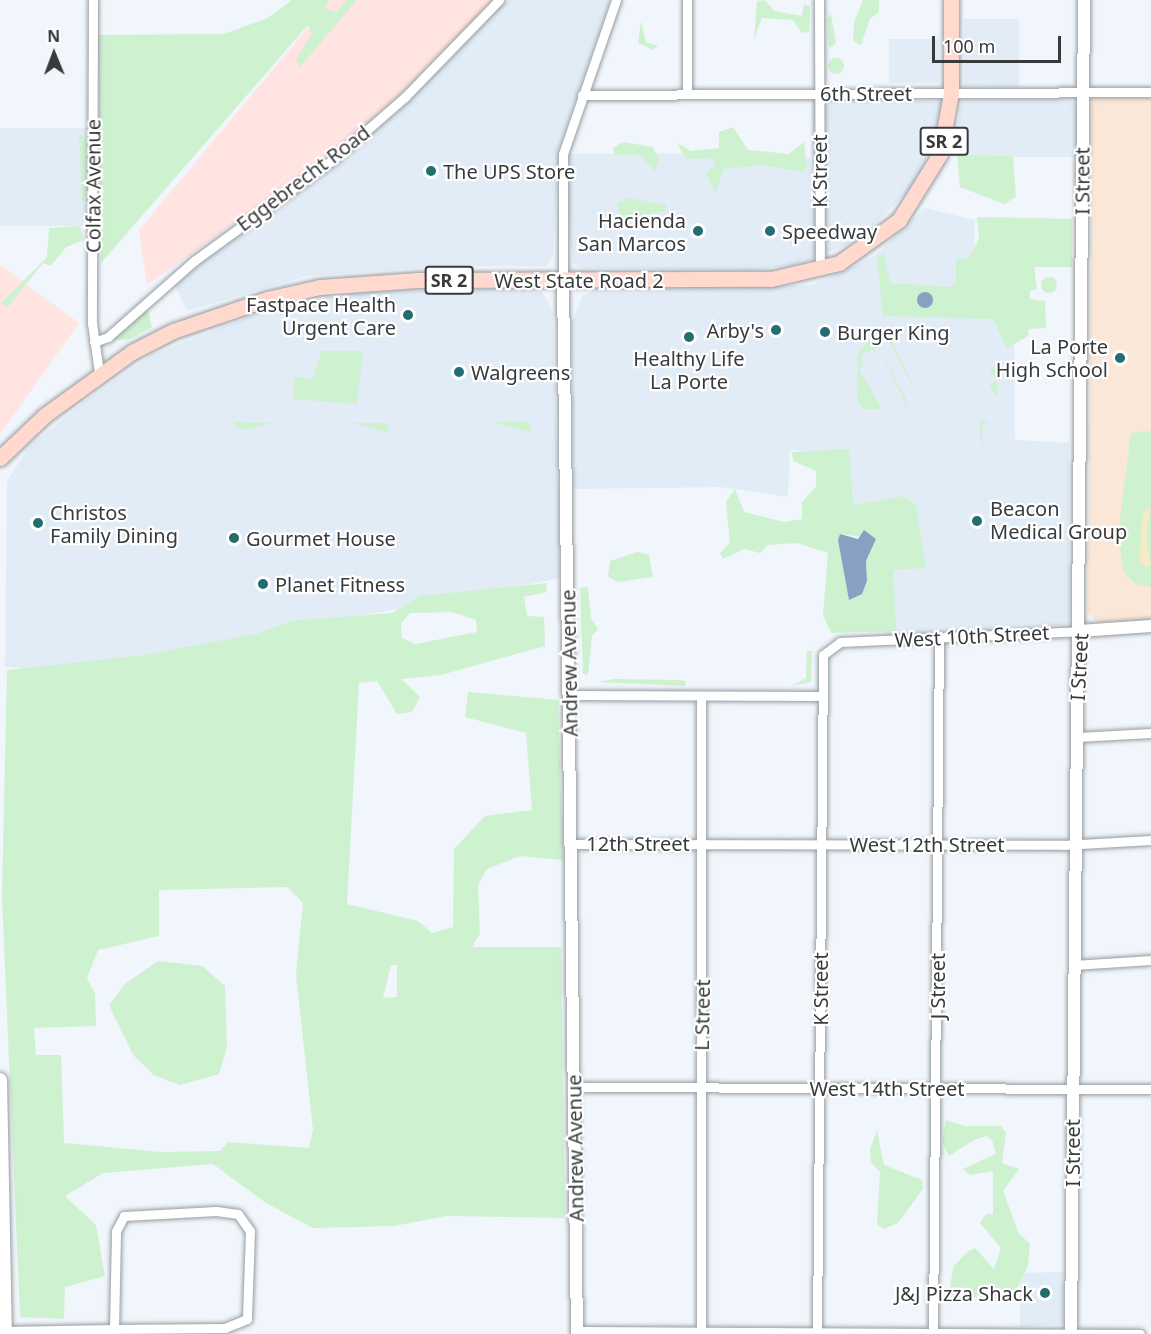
<!DOCTYPE html>
<html>
<head>
<meta charset="utf-8">
<style>
	body { margin:0 }
	#map { position:relative; width:1151px; height:1334px; overflow:hidden; background:#f0f6fb; font-family:"Noto Sans",sans-serif }
	div>[style] { position:absolute }
	[style*='--x'] { left:calc(var(--x)*1px); top:calc(var(--y)*1px); width:calc(var(--w)*1px); rotate:calc(var(--a)*1deg) }
	.built>* { inset:0; background:#e1ecf7 }
	.industrial>* { inset:0; background:#ffe4e2 }
	.education>* { inset:0; background:#fae7d7 }
	.green>* { inset:0; background:#cef1d0 }
	.round { border-radius:50% }
	.sand>* { inset:0; background:#f5ebc6 }
	.water>* { inset:0; background:#88a1c3 }
	.roads { filter:drop-shadow(0 0 2px #979ca0) drop-shadow(0 0 2px #979ca0) }
	.minor>* { height:9px; margin:-4.5px; padding:0 4.5px; transform-origin:4.5px; border-radius:4.5px; background:#fff }
	.tertiary>* { height:12px; margin:-6px; padding:0 6px; transform-origin:6px; border-radius:6px; background:#fff }
	.secondary>* { height:14px; margin:-7px; padding:0 7px; transform-origin:7px; border-radius:7px; background:#fff }
	.primary>* { height:15px; margin:-7.5px; padding:0 7.5px; transform-origin:7.5px; border-radius:7.5px; background:#ffd8ce }
	.dots>* { width:16px; height:16px; translate:-50% -50%; box-sizing:border-box; border:3px solid #fff; border-radius:50% }
	span { translate:-50% -50%; white-space:nowrap; text-align:center; line-height:1.15; -webkit-text-stroke:4.5px #fff; paint-order:stroke }
	.shield-label span { padding:2px 4px; background:#fff; border:2px solid; border-radius:4px; -webkit-text-stroke-width:0 }
	.shield-label { font-size:18px; color:#383a3c; font-weight:700 }
	.street-label { font-size:20px; color:#383a3c }
	.poi-label { font-size:20px; color:#383a3c }
	.left { translate:0 -50%; text-align:left }
	.right { translate:-100% -50%; text-align:right }
	.north { position:absolute; left:24px; top:24px; width:60px; height:60px; -webkit-text-stroke:4px #fff; paint-order:stroke; rotate:359deg; font-size:16px; font-weight:700; line-height:24px; text-align:center; color:#383a3c }
	.north::after { content:''; display:block; margin:auto; width:21px; height:27px; background:#383a3c; clip-path:polygon(50% 0,100% 100%,50% 72%,0 100%) }
	.scale { position:absolute; left:932px; top:36px; width:129px; height:27px; box-sizing:border-box; border:3px solid #383a3c; border-top:0; padding-left:8px; font-size:18px; line-height:21px; white-space:nowrap; color:#383a3c; -webkit-text-stroke:4px #fff; paint-order:stroke }
</style>
</head>
<body>
<div id="map">
	<div class="built">
		<div style="clip-path:polygon(506px 0,610px 0,559px 148px,553px 255px,547px 266px,444px 266px,306px 276px,187px 311px,173px 282px,359px 143px,410px 99px)"></div>
		<div style="clip-path:polygon(964px 19px,1019px 19px,1019px 87px,964px 86px)"></div>
		<div style="clip-path:polygon(889px 39px,939px 39px,939px 83px,889px 83px)"></div>
		<div style="clip-path:polygon(848px 98px,943px 102px,925px 162px,910px 189px,858px 241px,794px 265px,750px 270px,580px 268px,573px 263px,566px 193px,569px 154px,760px 153px,811px 158px,812px 101px)"></div>
		<div style="clip-path:polygon(1069px 99px,1077px 105px,1078px 157px,952px 157px,962px 100px)"></div>
		<div style="clip-path:polygon(0 128px,87px 128px,87px 226px,0 226px)"></div>
		<div style="clip-path:polygon(925px 208px,975px 220px,973px 314px,1014px 315px,1015px 440px,1069px 443px,1069px 624px,886px 638px,876px 513px,844px 510px,841px 453px,790px 450px,788px 497px,720px 487px,574px 489px,572px 323px,582px 296px,596px 289px,813px 285px,875px 256px)"></div>
		<div style="clip-path:polygon(533px 289px,543px 293px,553px 312px,560px 578px,72px 671px,5px 667px,7px 481px,29px 447px,88px 399px,152px 355px,276px 306px,367px 291px)"></div>
		<div style="clip-path:polygon(1063px 1272px,1063px 1324px,1020px 1327px,1020px 1273px)"></div>
	</div>
	<div class="industrial">
		<div style="clip-path:polygon(331px 0,495px 0,392px 103px,336px 151px,147px 285px,139px 230px)"></div>
		<div style="clip-path:polygon(0 265px,79px 323px,0 434px)"></div>
	</div>
	<div class="education">
		<div style="clip-path:polygon(1092px 98px,1151px 98px,1151px 620px,1098px 623px,1088px 613px)"></div>
	</div>
	<div class="green">
		<div style="clip-path:polygon(292px 0,330px 0,324px 8px,336px 12px,346px 0,357px 0,300px 67px,296px 60px,312px 33px,308px 25px,101px 263px,98px 35px,224px 34px,268px 18px)"></div>
		<div style="clip-path:polygon(765px 0,774px 11px,802px 16px,804px 4px,810px 6px,809px 32px,802px 33px,793px 20px,762px 18px,754px 39px,757px 1px)"></div>
		<div style="clip-path:polygon(863px 0,879px 0,879px 12px,870px 19px,861px 45px,853px 41px,854px 23px)"></div>
		<div style="clip-path:polygon(831px 14px,836px 43px,829px 48px,827px 19px)"></div>
		<div style="clip-path:polygon(641px 21px,646px 42px,658px 46px,653px 50px,638px 43px)"></div>
		<div class="round" style="left:828px;top:58px;width:16px;height:16px"></div>
		<div style="clip-path:polygon(733px 127px,748px 150px,789px 154px,804px 142px,807px 167px,803px 172px,762px 165px,724px 169px,716px 192px,705px 173px,715px 166px,713px 158px,686px 159px,677px 143px,691px 151px,719px 148px,719px 132px)"></div>
		<div style="clip-path:polygon(79px 132px,88px 142px,88px 194px,82px 203px)"></div>
		<div style="clip-path:polygon(623px 142px,653px 147px,659px 159px,655px 171px,640px 155px,614px 155px,613px 148px)"></div>
		<div style="clip-path:polygon(957px 155px,1013px 156px,1016px 197px,1004px 204px,960px 187px)"></div>
		<div style="clip-path:polygon(629px 198px,666px 205px,666px 211px,622px 218px,617px 204px)"></div>
		<div style="clip-path:polygon(977px 217px,1072px 219px,1072px 267px,1034px 267px,1037px 289px,1030px 291px,1030px 299px,1045px 301px,1046px 328px,1029px 329px,1028px 336px,1007px 348px,993px 319px,883px 316px,877px 257px,884px 254px,890px 283px,949px 287px,956px 283px,956px 259px,969px 258px,979px 239px)"></div>
		<div style="clip-path:polygon(80px 226px,84px 240px,66px 247px,51px 266px,43px 263px,8px 307px,1px 303px,47px 257px,49px 228px)"></div>
		<div class="round" style="left:1041px;top:277px;width:16px;height:16px"></div>
		<div style="clip-path:polygon(147px 306px,152px 327px,130px 339px,113px 340px)"></div>
		<div style="clip-path:polygon(893px 328px,899px 333px,890px 337px,924px 409px,887px 336px)"></div>
		<div style="clip-path:polygon(874px 338px,907px 401px,905px 408px,905px 402px)"></div>
		<div style="clip-path:polygon(871px 339px,875px 349px,860px 355px,864px 366px,859px 369px,882px 409px,863px 409px,857px 402px,858px 351px)"></div>
		<div style="clip-path:polygon(321px 351px,363px 351px,357px 404px,293px 399px,294px 377px,313px 379px)"></div>
		<div style="clip-path:polygon(997px 366px,997px 396px,989px 386px,996px 381px,990px 369px)"></div>
		<div style="clip-path:polygon(979px 421px,990px 421px,983px 424px,982px 451px)"></div>
		<div style="clip-path:polygon(236px 422px,270px 423px,270px 424px,244px 430px,233px 425px)"></div>
		<div style="clip-path:polygon(529px 422px,531px 432px,495px 423px,495px 422px)"></div>
		<div style="clip-path:polygon(352px 423px,386px 423px,389px 429px,386px 432px)"></div>
		<div style="clip-path:polygon(1151px 431px,1151px 587px,1136px 584px,1124px 573px,1118px 535px,1131px 433px)"></div>
		<div style="clip-path:polygon(evenodd,849px 449px,853px 505px,904px 496px,916px 505px,926px 568px,893px 570px,896px 631px,831px 633px,823px 615px,828px 553px,797px 543px,768px 545px,760px 553px,744px 549px,723px 559px,720px 553px,730px 543px,726px 502px,735px 489px,744px 512px,784px 522px,802px 519px,802px 502px,816px 487px,816px 471px,793px 461px,792px 452px,849px 449px,840px 534px,876px 539px,866px 562px,867px 582px,849px 599px,840px 534px)"></div>
		<div style="clip-path:polygon(637px 552px,649px 555px,653px 577px,617px 582px,608px 576px,610px 561px)"></div>
		<div style="clip-path:polygon(evenodd,547px 583px,546px 592px,524px 597px,527px 616px,544px 617px,545px 646px,441px 675px,401px 679px,420px 697px,412px 712px,397px 714px,377px 681px,359px 683px,347px 904px,418px 921px,432px 933px,453px 927px,454px 849px,485px 816px,532px 810px,526px 733px,465px 717px,468px 692px,558px 700px,563px 860px,520px 856px,487px 869px,478px 885px,480px 934px,472px 947px,561px 947px,565px 1218px,446px 1216px,394px 1226px,313px 1228px,266px 1203px,213px 1164px,103px 1173px,65px 1196px,96px 1225px,105px 1276px,65px 1287px,64px 1319px,20px 1317px,2px 897px,7px 670px,144px 655px,256px 634px,291px 621px,392px 613px,420px 596px,547px 583px,452px 612px,476px 620px,477px 632px,415px 644px,402px 638px,401px 624px,410px 613px,452px 612px,547px 583px,287px 887px,303px 903px,296px 974px,313px 1130px,309px 1148px,228px 1142px,220px 1151px,161px 1152px,64px 1143px,61px 1055px,36px 1055px,34px 1028px,96px 1026px,95px 993px,87px 978px,98px 950px,159px 936px,159px 890px,287px 887px,547px 583px,391px 965px,397px 965px,397px 997px,383px 998px,391px 965px)"></div>
		<div style="clip-path:polygon(588px 587px,591px 618px,598px 629px,592px 636px,588px 675px,583px 674px,580px 588px)"></div>
		<div style="clip-path:polygon(807px 651px,812px 651px,811px 682px,792px 686px,806px 678px)"></div>
		<div style="clip-path:polygon(614px 679px,681px 680px,686px 681px,685px 686px,598px 682px)"></div>
		<div style="clip-path:polygon(158px 961px,202px 966px,225px 986px,227px 1047px,219px 1074px,180px 1085px,154px 1075px,133px 1055px,109px 1005px,125px 984px)"></div>
		<div style="clip-path:polygon(946px 1120px,965px 1126px,1001px 1126px,1006px 1133px,1002px 1163px,1019px 1169px,1003px 1191px,1018px 1232px,1030px 1244px,1028px 1266px,1010px 1303px,962px 1295px,948px 1300px,953px 1267px,967px 1252px,975px 1248px,994px 1269px,1001px 1248px,980px 1223px,986px 1214px,993px 1214px,993px 1171px,970px 1175px,963px 1169px,996px 1154px,992px 1140px,986px 1136px,974px 1140px,949px 1156px,942px 1142px)"></div>
		<div style="clip-path:polygon(877px 1131px,884px 1165px,922px 1180px,923px 1189px,898px 1223px,884px 1229px,877px 1224px,880px 1172px,871px 1162px,870px 1149px)"></div>
	</div>
	<div class="sand">
		<div style="clip-path:polygon(1151px 508px,1146px 534px,1151px 565px,1146px 568px,1139px 561px,1143px 511px)"></div>
	</div>
	<div class="water">
		<div class="round" style="left:917px;top:292px;width:16px;height:16px"></div>
		<div style="clip-path:polygon(864px 530px,876px 539px,866px 561px,867px 581px,862px 594px,849px 600px,838px 540px,840px 534px,858px 539px)"></div>
	</div>
	<div class="roads">
		<div class="minor">
			<div style="--x:93;--y:0;--w:323;--a:90.2"></div>
			<div style="--x:92;--y:323;--w:49;--a:81.9"></div>
			<div style="--x:687;--y:0;--w:94;--a:90"></div>
			<div style="--x:819;--y:0;--w:270;--a:89.8"></div>
			<div style="--x:582;--y:95;--w:569;--a:-0.3"></div>
			<div style="--x:563;--y:279;--w:125;--a:-90"></div>
			<div style="--x:563;--y:154;--w:163;--a:-71"></div>
			<div style="--x:94;--y:342;--w:15;--a:-20"></div>
			<div style="--x:108;--y:337;--w:115;--a:-41.5"></div>
			<div style="--x:194;--y:261;--w:175;--a:-36.1"></div>
			<div style="--x:335;--y:158;--w:93;--a:-41.1"></div>
			<div style="--x:405;--y:97;--w:135;--a:-45.9"></div>
			<div style="--x:570;--y:695;--w:251;--a:0.2"></div>
			<div style="--x:1077;--y:737;--w:74;--a:-3.1"></div>
			<div style="--x:572;--y:844;--w:491;--a:0.1"></div>
			<div style="--x:1063;--y:845;--w:88;--a:-3.3"></div>
			<div style="--x:1074;--y:965;--w:77;--a:-3.7"></div>
			<div style="--x:575;--y:1087;--w:576;--a:0.2"></div>
			<div style="--x:216;--y:1211;--w:22;--a:8"></div>
			<div style="--x:238;--y:1214;--w:21;--a:55"></div>
			<div style="--x:250;--y:1231;--w:88;--a:92"></div>
			<div style="--x:247;--y:1319;--w:24;--a:158"></div>
			<div style="--x:225;--y:1328;--w:111;--a:179.5"></div>
			<div style="--x:114;--y:1329;--w:98;--a:-88.8"></div>
			<div style="--x:116;--y:1231;--w:17;--a:-62"></div>
			<div style="--x:124;--y:1216;--w:92;--a:-3.1"></div>
			<div style="--x:5;--y:1331;--w:109;--a:-1.1"></div>
			<div style="--x:577;--y:1331;--w:563;--a:0.31"></div>
			<div style="--x:701;--y:1334;--w:637;--a:-90"></div>
			<div style="--x:817;--y:1334;--w:679;--a:-89.49"></div>
			<div style="--x:823;--y:655;--w:21;--a:-37"></div>
			<div style="--x:840;--y:642;--w:239;--a:-2.6"></div>
			<div style="--x:933;--y:1334;--w:696;--a:-89.51"></div>
		</div>
		<div class="tertiary">
			<div style="--x:563;--y:279;--w:1055;--a:89.24"></div>
			<div style="--x:1079;--y:631;--w:72;--a:-4"></div>
			<div style="--x:1071;--y:1334;--w:1334;--a:-89.44"></div>
		</div>
		<div class="secondary">
			<div style="--x:0;--y:1080;--w:254;--a:88.9"></div>
		</div>
		<div class="primary">
			<div style="--x:0;--y:458;--w:62;--a:-43.7"></div>
			<div style="--x:45;--y:415;--w:107;--a:-35.9"></div>
			<div style="--x:132;--y:352;--w:46;--a:-27.1"></div>
			<div style="--x:173;--y:331;--w:99;--a:-18.8"></div>
			<div style="--x:267;--y:299;--w:54;--a:-12.8"></div>
			<div style="--x:320;--y:287;--w:97;--a:-4.1"></div>
			<div style="--x:417;--y:280;--w:354;--a:-0.2"></div>
			<div style="--x:771;--y:279;--w:70;--a:-13.2"></div>
			<div style="--x:839;--y:263;--w:74;--a:-35.6"></div>
			<div style="--x:899;--y:220;--w:78;--a:-58.2"></div>
			<div style="--x:940;--y:154;--w:62;--a:-79.8"></div>
			<div style="--x:951;--y:93;--w:93;--a:-90"></div>
		</div>
	</div>
	<div class="dots">
		<div style="left:431px;top:171px;background:#216d70"></div>
		<div style="left:698px;top:231px;background:#216d70"></div>
		<div style="left:770px;top:231px;background:#216d70"></div>
		<div style="left:408px;top:315px;background:#216d70"></div>
		<div style="left:776px;top:330px;background:#216d70"></div>
		<div style="left:825px;top:332px;background:#216d70"></div>
		<div style="left:689px;top:337px;background:#216d70"></div>
		<div style="left:1120px;top:358px;background:#216d70"></div>
		<div style="left:459px;top:372px;background:#216d70"></div>
		<div style="left:977px;top:521px;background:#216d70"></div>
		<div style="left:38px;top:523px;background:#216d70"></div>
		<div style="left:234px;top:538px;background:#216d70"></div>
		<div style="left:263px;top:584px;background:#216d70"></div>
		<div style="left:1045px;top:1293px;background:#216d70"></div>
	</div>
	<div class="shield-label">
		<span style="left:944px;top:141px">SR 2</span>
		<span style="left:449px;top:280px">SR 2</span>
	</div>
	<div class="street-label">
		<span style="left:866px;top:93px">6th Street</span>
		<span style="left:819px;top:171px;rotate:-90deg">K Street</span>
		<span style="left:303px;top:178px;rotate:-37deg">Eggebrecht Road</span>
		<span style="left:1082px;top:181px;rotate:-90deg">I Street</span>
		<span style="left:93px;top:186px;rotate:-90deg">Colfax Avenue</span>
		<span style="left:579px;top:280px">West State Road 2</span>
		<span style="left:972px;top:636px;rotate:-3deg">West 10th Street</span>
		<span style="left:569px;top:663px;rotate:-91deg">Andrew Avenue</span>
		<span style="left:1079px;top:667px;rotate:-87deg">I Street</span>
		<span style="left:638px;top:843px">12th Street</span>
		<span style="left:927px;top:844px">West 12th Street</span>
		<span style="left:937px;top:986px;rotate:-90deg">J Street</span>
		<span style="left:820px;top:989px;rotate:-90deg">K Street</span>
		<span style="left:702px;top:1015px;rotate:-89deg">L Street</span>
		<span style="left:887px;top:1088px">West 14th Street</span>
		<span style="left:575px;top:1148px;rotate:-91deg">Andrew Avenue</span>
		<span style="left:1072px;top:1153px;rotate:-90deg">I Street</span>
	</div>
	<div class="poi-label">
		<span class="left" style="left:443px;top:171px">The UPS Store</span>
		<span class="right" style="left:686px;top:232px">Hacienda<br>San Marcos</span>
		<span class="left" style="left:782px;top:231px">Speedway</span>
		<span class="right" style="left:396px;top:316px">Fastpace Health<br>Urgent Care</span>
		<span class="right" style="left:764px;top:330px">Arby's</span>
		<span class="left" style="left:837px;top:332px">Burger King</span>
		<span class="right" style="left:1108px;top:358px">La Porte<br>High School</span>
		<span style="left:689px;top:370px">Healthy Life<br>La Porte</span>
		<span class="left" style="left:471px;top:372px">Walgreens</span>
		<span class="left" style="left:990px;top:520px">Beacon<br>Medical Group</span>
		<span class="left" style="left:50px;top:524px">Christos<br>Family Dining</span>
		<span class="left" style="left:246px;top:538px">Gourmet House</span>
		<span class="left" style="left:275px;top:584px">Planet Fitness</span>
		<span class="right" style="left:1033px;top:1293px">J&amp;J Pizza Shack</span>
	</div>
	<div class="north">N</div>
	<div class="scale">100 m</div>
</div>
</body>
</html>
